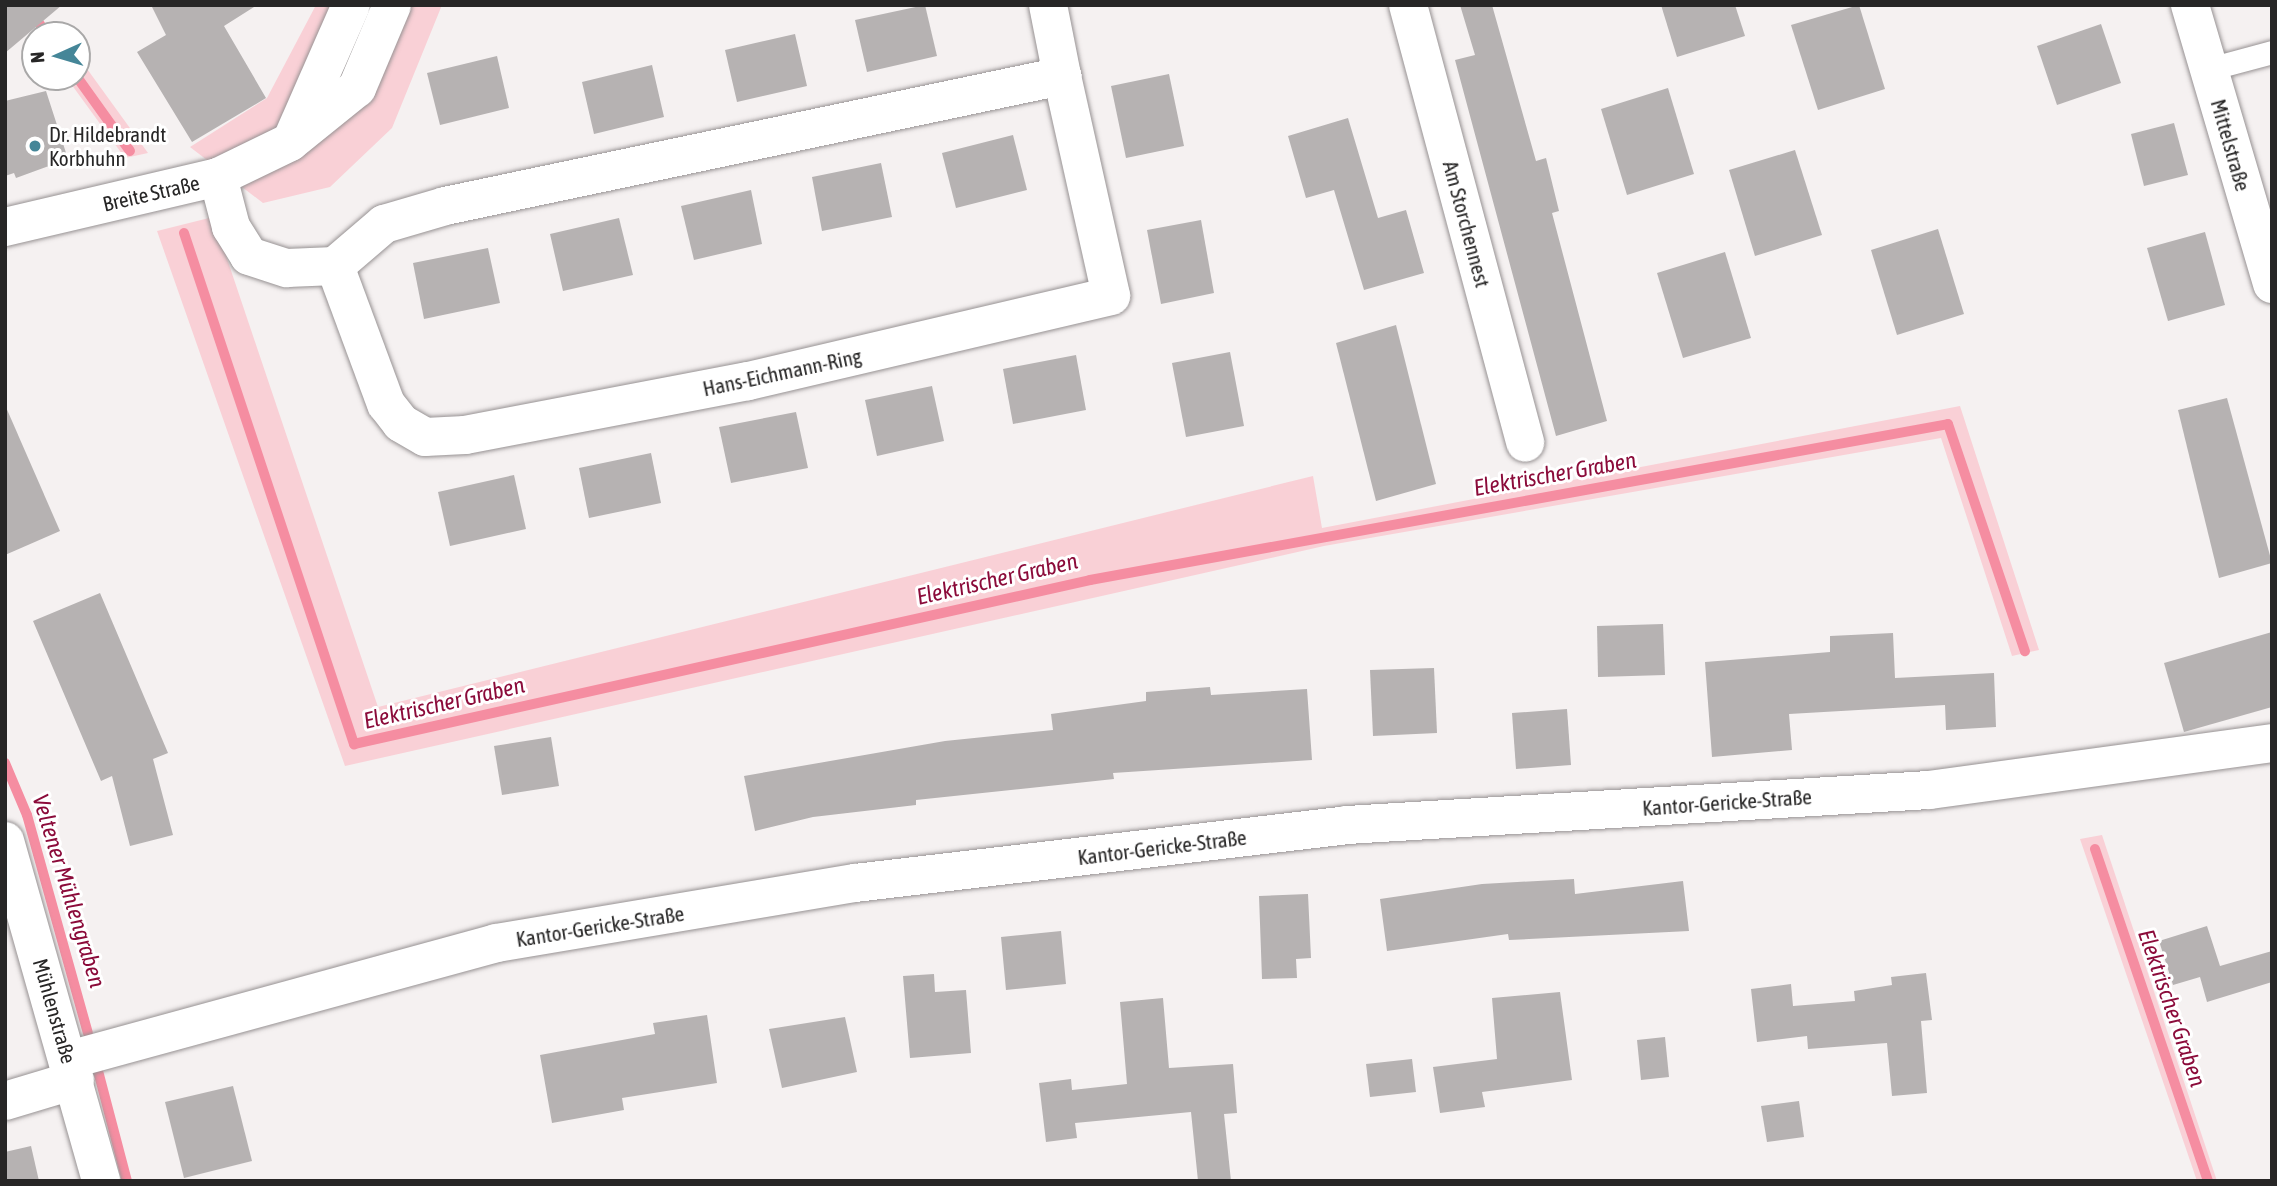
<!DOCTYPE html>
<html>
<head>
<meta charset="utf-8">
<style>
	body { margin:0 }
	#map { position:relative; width:2277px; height:1186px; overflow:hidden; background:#f5f1f1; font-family:"Asap Condensed",sans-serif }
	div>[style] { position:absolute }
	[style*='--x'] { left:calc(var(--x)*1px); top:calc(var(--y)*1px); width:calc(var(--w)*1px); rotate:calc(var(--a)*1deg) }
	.green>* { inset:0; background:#f9d0d6 }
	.stream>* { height:10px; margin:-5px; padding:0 5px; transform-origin:5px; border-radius:5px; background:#f58da1 }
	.building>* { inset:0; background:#b6b2b2 }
	.roads { filter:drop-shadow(0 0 2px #979293) drop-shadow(0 0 2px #979293) }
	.lane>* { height:23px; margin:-11.5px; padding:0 11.5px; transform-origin:11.5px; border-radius:11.5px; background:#fff }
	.street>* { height:38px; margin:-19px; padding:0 19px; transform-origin:19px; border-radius:19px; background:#fff }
	.secondary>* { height:38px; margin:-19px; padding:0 19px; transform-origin:19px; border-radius:19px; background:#fff }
	.dots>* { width:19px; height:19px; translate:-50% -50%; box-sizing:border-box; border:4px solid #fff; border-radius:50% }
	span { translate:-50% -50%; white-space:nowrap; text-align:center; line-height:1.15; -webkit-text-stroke:6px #fff; paint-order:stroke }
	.poi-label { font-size:21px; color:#272626 }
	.left { translate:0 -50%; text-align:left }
	.street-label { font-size:21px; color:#272626 }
	.water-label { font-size:23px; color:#8b0b3a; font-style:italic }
	.frame { position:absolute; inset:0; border:7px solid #272626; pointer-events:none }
	.north { position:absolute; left:21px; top:21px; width:70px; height:70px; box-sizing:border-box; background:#fff; border:2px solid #a9a8a8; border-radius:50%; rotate:266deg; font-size:19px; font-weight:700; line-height:28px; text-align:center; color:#272626 }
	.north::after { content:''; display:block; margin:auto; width:24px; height:32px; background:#458698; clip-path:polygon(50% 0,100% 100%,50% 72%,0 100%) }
</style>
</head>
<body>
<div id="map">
	<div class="green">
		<div style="clip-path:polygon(316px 5px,442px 5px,392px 128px,330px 187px,263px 203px,190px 147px,267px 98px)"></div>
		<div style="clip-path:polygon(77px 55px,148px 153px,125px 158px,66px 77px,77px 77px)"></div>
		<div style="clip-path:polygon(213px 217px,378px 707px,1313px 476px,1322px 528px,1960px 406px,2039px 650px,2012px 656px,1941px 438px,1324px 546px,345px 766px,157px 231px)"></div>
		<div style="clip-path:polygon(2102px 835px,2217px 1181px,2197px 1181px,2080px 839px)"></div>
	</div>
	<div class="stream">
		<div style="--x:33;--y:14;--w:25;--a:56"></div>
		<div style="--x:77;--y:77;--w:91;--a:54.4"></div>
		<div style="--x:184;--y:233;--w:539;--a:71.6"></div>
		<div style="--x:354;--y:744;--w:754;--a:-12.56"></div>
		<div style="--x:1090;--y:580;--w:872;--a:-10.3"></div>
		<div style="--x:1948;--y:424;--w:240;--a:71.3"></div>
		<div style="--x:5;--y:763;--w:56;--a:67.1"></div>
		<div style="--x:27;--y:815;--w:226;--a:74.4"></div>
		<div style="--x:2095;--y:849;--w:351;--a:71.2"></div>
		<div style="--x:97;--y:1067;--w:118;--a:75.3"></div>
	</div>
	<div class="building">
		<div style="clip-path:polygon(5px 5px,62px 5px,5px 53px)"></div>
		<div style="clip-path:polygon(151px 5px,257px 5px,224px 26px,266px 98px,192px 142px,137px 52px,166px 35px)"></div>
		<div style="clip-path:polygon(925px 5px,937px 56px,867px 72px,855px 20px)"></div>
		<div style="clip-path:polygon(1460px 5px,1492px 5px,1536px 161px,1546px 158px,1559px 211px,1552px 213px,1607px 421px,1556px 436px,1455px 60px,1475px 55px)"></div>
		<div style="clip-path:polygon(1661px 5px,1735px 5px,1745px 36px,1677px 57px)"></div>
		<div style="clip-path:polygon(1859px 5px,1885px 89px,1818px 110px,1791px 25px)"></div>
		<div style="clip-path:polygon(2101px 24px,2121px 83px,2057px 105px,2037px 46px)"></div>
		<div style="clip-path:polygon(795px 34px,807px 86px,737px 102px,725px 50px)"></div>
		<div style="clip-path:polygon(497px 56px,509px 108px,440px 125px,427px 73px)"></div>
		<div style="clip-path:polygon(652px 65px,664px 117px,594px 134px,582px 82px)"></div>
		<div style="clip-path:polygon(1169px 74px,1184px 146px,1126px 158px,1111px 86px)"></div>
		<div style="clip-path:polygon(1668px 88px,1694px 174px,1627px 195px,1601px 109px)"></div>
		<div style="clip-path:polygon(46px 91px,68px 159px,16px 178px,14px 173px,5px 176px,5px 101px)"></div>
		<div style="clip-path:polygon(1348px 118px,1378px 218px,1406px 210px,1424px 273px,1364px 290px,1334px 190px,1306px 198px,1288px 136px)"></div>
		<div style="clip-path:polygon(2174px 123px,2188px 175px,2144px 186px,2131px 134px)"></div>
		<div style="clip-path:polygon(1013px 135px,1027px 190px,956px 208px,942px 153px)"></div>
		<div style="clip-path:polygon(1795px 150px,1822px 235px,1755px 256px,1729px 170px)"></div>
		<div style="clip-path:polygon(881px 163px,892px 217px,822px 231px,812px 177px)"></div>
		<div style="clip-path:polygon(751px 190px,762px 244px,694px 260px,681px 206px)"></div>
		<div style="clip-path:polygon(619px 218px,633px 275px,563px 291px,550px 234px)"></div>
		<div style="clip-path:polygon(1201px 220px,1214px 293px,1161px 304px,1147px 230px)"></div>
		<div style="clip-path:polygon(1938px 229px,1964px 314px,1897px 335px,1871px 250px)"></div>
		<div style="clip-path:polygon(2205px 232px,2225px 305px,2168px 321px,2147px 248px)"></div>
		<div style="clip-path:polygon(488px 248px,500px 303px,424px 319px,413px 263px)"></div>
		<div style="clip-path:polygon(1725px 252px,1751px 338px,1683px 358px,1657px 273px)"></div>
		<div style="clip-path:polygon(1396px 325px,1436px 484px,1376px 501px,1336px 343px)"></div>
		<div style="clip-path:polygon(1230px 352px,1244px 426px,1186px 437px,1172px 363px)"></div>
		<div style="clip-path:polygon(1076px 355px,1086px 410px,1013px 424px,1003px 369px)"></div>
		<div style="clip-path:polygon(932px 386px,944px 441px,877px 456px,865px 400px)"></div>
		<div style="clip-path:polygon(2227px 398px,2272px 563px,2219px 578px,2178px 410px)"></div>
		<div style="clip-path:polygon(5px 405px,60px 531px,5px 555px)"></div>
		<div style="clip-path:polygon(796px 412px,808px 468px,731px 483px,719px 427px)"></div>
		<div style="clip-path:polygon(651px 453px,661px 503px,589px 518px,579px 468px)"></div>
		<div style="clip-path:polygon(514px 475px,526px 529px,450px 546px,438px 492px)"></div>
		<div style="clip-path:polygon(100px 593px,168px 753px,153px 759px,173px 835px,130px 846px,112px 776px,101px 781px,33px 621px)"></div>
		<div style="clip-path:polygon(1663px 624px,1665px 675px,1598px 677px,1597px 626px)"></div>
		<div style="clip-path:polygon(2272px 632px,2272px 707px,2184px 732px,2164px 663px)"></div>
		<div style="clip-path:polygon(1893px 633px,1895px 678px,1994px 673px,1996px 727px,1946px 730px,1945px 705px,1789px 714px,1792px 750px,1712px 757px,1705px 662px,1830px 652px,1830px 636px)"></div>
		<div style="clip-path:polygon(1434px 668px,1437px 733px,1373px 736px,1370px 670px)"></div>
		<div style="clip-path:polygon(1210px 687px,1211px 695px,1307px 689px,1312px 760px,1113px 773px,1114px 779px,916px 800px,916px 805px,813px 817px,755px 831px,744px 776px,945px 741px,1053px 730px,1051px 714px,1146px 701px,1146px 692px)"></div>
		<div style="clip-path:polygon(1567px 709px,1571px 765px,1516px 769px,1512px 713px)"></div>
		<div style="clip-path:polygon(551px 737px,559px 786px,502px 795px,494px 746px)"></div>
		<div style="clip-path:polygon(1574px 879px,1575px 894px,1683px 881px,1689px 931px,1509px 940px,1508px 934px,1387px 951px,1380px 899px,1482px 884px)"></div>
		<div style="clip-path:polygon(1308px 894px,1311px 958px,1296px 959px,1297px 978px,1262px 979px,1259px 896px)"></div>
		<div style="clip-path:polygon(2207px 926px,2220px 966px,2272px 951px,2272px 982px,2207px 1002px,2200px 977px,2173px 985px,2159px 941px)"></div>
		<div style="clip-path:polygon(1061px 931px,1066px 984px,1006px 990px,1001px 937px)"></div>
		<div style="clip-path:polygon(1926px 973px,1932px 1020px,1921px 1021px,1927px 1093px,1892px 1096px,1887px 1043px,1808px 1049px,1807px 1036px,1757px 1042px,1751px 989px,1791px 984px,1793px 1006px,1855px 1001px,1854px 991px,1892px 985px,1891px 977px)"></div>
		<div style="clip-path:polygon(934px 974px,935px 992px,966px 990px,971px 1053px,910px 1058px,903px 976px)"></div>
		<div style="clip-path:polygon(1560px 992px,1572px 1080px,1482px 1092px,1485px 1107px,1440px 1113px,1433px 1067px,1497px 1059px,1492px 998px)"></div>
		<div style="clip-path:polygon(1163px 998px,1169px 1068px,1233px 1064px,1237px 1113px,1224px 1114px,1231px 1181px,1198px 1181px,1191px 1112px,1075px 1123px,1077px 1138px,1046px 1142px,1039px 1083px,1071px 1079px,1072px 1090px,1127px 1084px,1120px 1002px)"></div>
		<div style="clip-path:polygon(707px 1015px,717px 1083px,622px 1098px,624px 1110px,552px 1123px,540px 1055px,655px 1034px,653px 1023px)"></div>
		<div style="clip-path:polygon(845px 1017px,857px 1072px,782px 1088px,769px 1029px)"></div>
		<div style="clip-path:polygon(1665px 1037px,1669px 1077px,1641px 1080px,1637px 1040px)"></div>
		<div style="clip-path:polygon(1412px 1059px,1416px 1092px,1370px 1097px,1366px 1064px)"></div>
		<div style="clip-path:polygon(233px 1086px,252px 1161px,184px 1178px,165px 1102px)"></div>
		<div style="clip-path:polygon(1799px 1101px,1804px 1137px,1767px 1142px,1761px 1106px)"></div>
		<div style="clip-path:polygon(31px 1146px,39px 1181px,5px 1181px,5px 1152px)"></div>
	</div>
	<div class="roads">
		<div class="lane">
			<div style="--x:2209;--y:69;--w:65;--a:-15.1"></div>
		</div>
		<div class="street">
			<div style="--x:1048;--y:5;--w:72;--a:78.8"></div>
			<div style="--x:1408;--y:5;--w:453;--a:75"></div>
			<div style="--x:2190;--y:5;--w:291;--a:73.6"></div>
			<div style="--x:218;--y:177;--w:52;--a:75.4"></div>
			<div style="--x:231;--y:227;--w:34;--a:58"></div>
			<div style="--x:249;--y:256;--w:40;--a:18"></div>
			<div style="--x:287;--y:268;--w:48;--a:-2.4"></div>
			<div style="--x:335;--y:266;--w:65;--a:-40.6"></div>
			<div style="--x:384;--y:224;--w:64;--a:-16.4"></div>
			<div style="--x:445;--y:206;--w:631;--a:-11.9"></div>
			<div style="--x:1062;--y:76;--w:225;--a:77.4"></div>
			<div style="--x:1111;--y:296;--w:373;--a:166.8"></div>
			<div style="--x:748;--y:381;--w:288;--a:169.2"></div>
			<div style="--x:465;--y:435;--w:40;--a:177.1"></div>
			<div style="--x:425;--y:437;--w:28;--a:-150"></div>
			<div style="--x:401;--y:423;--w:24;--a:-128"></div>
			<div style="--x:386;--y:404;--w:147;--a:-110.3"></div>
			<div style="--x:5;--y:841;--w:353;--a:74.2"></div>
			<div style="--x:69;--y:1060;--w:443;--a:-15.3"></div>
			<div style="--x:496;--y:943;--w:364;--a:-9.5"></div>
			<div style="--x:855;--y:883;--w:495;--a:-6.7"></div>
			<div style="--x:1347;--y:825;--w:583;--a:-3.44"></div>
			<div style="--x:1929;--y:790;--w:346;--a:-7.8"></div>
			<div style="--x:5;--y:1101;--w:73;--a:-16.7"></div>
		</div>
		<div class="secondary">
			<div style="--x:294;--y:135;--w:142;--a:-66.3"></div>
			<div style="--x:5;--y:227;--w:219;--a:-13.2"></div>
			<div style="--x:218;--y:177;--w:80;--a:-25.9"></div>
			<div style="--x:290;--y:142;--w:86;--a:-38.9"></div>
			<div style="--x:357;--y:88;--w:90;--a:-67.1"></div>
		</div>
	</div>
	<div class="dots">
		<div style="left:35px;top:146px;background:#458698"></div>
	</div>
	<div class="poi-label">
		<span class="left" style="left:49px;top:146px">Dr. Hildebrandt<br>Korbhuhn</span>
	</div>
	<div class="street-label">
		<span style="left:2231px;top:145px;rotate:74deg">Mittelstraße</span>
		<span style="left:151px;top:193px;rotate:-13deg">Breite Straße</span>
		<span style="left:1467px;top:224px;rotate:75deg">Am Storchennest</span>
		<span style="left:782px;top:372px;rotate:-12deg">Hans-Eichmann-Ring</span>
		<span style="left:1727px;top:802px;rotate:-4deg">Kantor-Gericke-Straße</span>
		<span style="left:1162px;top:847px;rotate:-7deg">Kantor-Gericke-Straße</span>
		<span style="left:600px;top:926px;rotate:-9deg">Kantor-Gericke-Straße</span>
		<span style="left:55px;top:1011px;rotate:74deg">Mühlenstraße</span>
	</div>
	<div class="water-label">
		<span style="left:1555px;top:474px;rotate:-10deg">Elektrischer Graben</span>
		<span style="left:997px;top:579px;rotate:-13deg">Elektrischer Graben</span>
		<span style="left:444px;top:703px;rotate:-13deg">Elektrischer Graben</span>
		<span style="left:69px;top:891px;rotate:73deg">Veltener Mühlengraben</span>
		<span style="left:2172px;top:1008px;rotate:71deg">Elektrischer Graben</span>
	</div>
	<div class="frame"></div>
	<div class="north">N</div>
</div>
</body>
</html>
